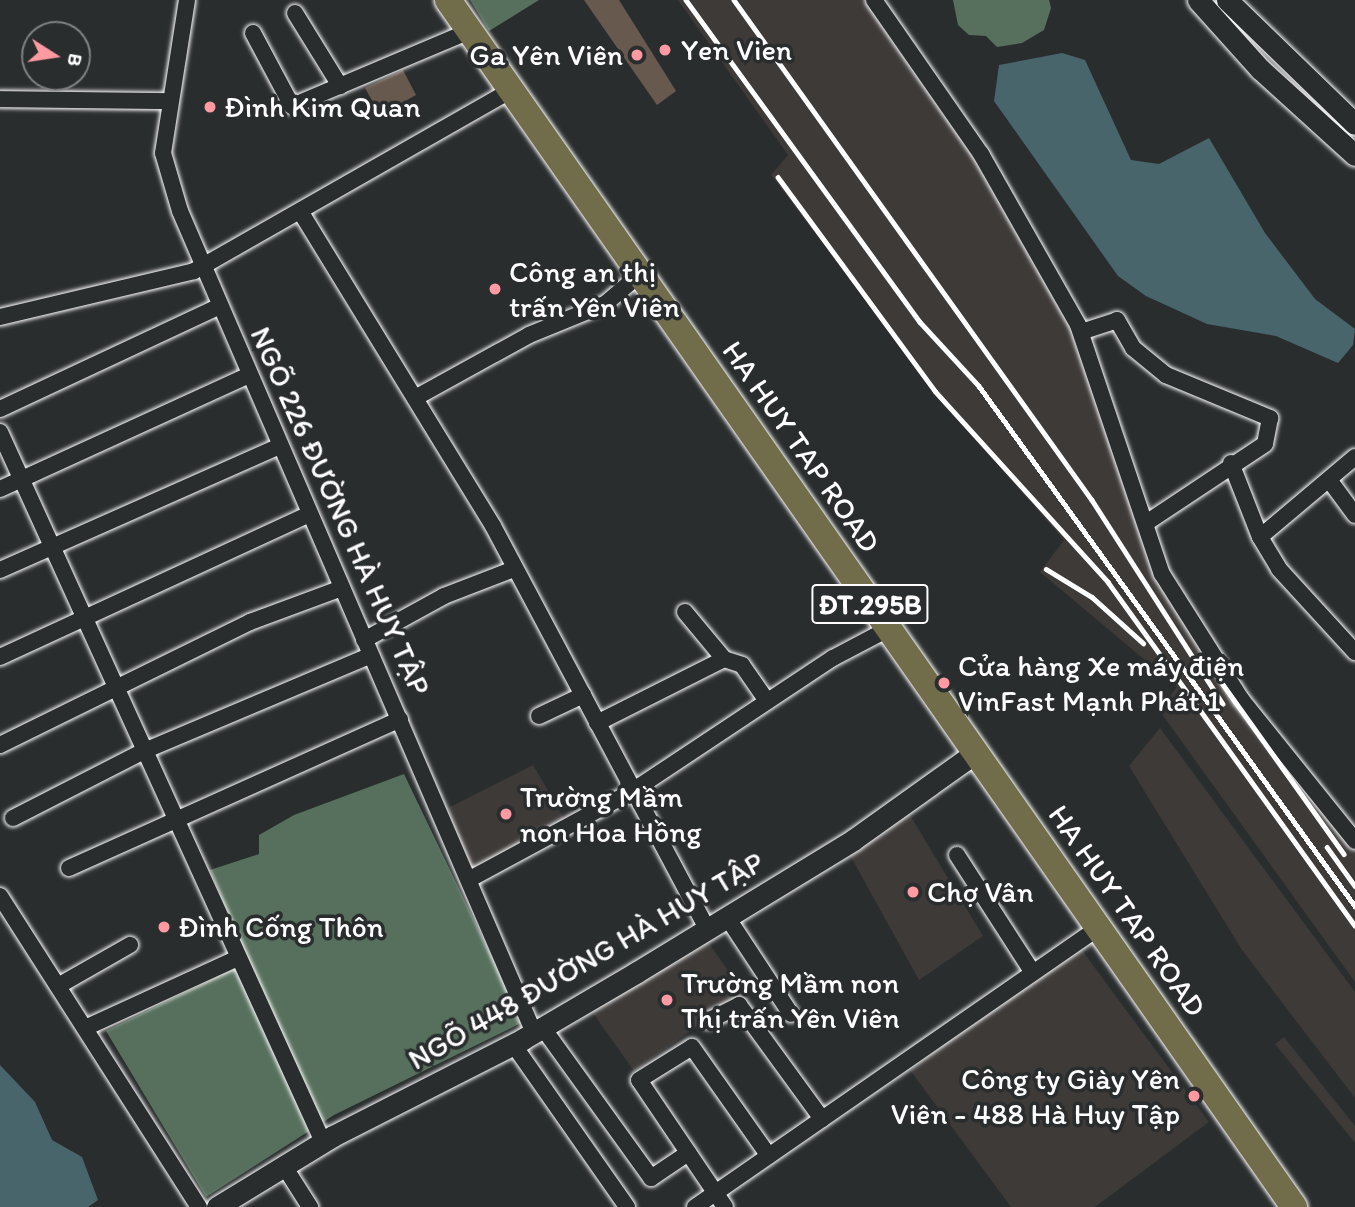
<!DOCTYPE html>
<html>
<head>
<meta charset="utf-8">
<style>
	body { margin:0 }
	#map { position:relative; width:1355px; height:1207px; overflow:hidden; background:#2a2d2e; font-family:Itim,sans-serif }
	div>[style] { position:absolute }
	[style*='--x'] { left:calc(var(--x)*1px); top:calc(var(--y)*1px); width:calc(var(--w)*1px); rotate:calc(var(--a)*1deg) }
	.built>* { inset:0; background:#3d3a38 }
	.green>* { inset:0; background:#56705d }
	.water>* { inset:0; background:#48656c }
	.building>* { inset:0; background:#68594f }
	.roads { filter:drop-shadow(0 0 2px #fff) drop-shadow(0 0 2px #fff) }
	.minor>* { height:16px; margin:-8px; padding:0 8px; transform-origin:8px; border-radius:8px; background:#2a2d2e }
	.tertiary>* { height:21px; margin:-10.5px; padding:0 10.5px; transform-origin:10.5px; border-radius:10.5px; background:#2a2d2e }
	.primary>* { height:26px; margin:-13px; padding:0 13px; transform-origin:13px; border-radius:13px; background:#716d4b }
	.rail>* { height:4.5px; margin:-2.25px; padding:0 2.25px; transform-origin:2.25px; border-radius:2.25px; background:#fff }
	.dots>* { width:19px; height:19px; translate:-50% -50%; box-sizing:border-box; border:4px solid #2a2d2e; border-radius:50% }
	span { translate:-50% -50%; white-space:nowrap; text-align:center; line-height:1.15; -webkit-text-stroke:7px #2a2d2e; paint-order:stroke }
	.shield-label span { padding:2px 5px; background:#2a2d2e; border:2px solid; border-radius:5px; -webkit-text-stroke-width:0 }
	.shield-label { font-size:28px; color:#fff; font-weight:700 }
	.poi-label { font-size:30px; color:#fff }
	.left { translate:0 -50%; text-align:left }
	.right { translate:-100% -50%; text-align:right }
	.street-label { font-size:30px; color:#fff }
	.north { position:absolute; left:21px; top:21px; width:70px; height:70px; box-sizing:border-box; background:#2a2d2e; border:2px solid #7f8182; border-radius:50%; rotate:102deg; font-size:19px; font-weight:700; line-height:28px; text-align:center; color:#fff }
	.north::after { content:''; display:block; margin:auto; width:24px; height:32px; background:#ff9aa2; clip-path:polygon(50% 0,100% 100%,50% 72%,0 100%) }
</style>
</head>
<body>
<div id="map">
	<div class="built">
		<div style="clip-path:polygon(678px 0,866px 0,975px 157px,1077px 329px,1165px 580px,1355px 847px,1355px 982px,1159px 710px,1177px 687px,1040px 572px,1064px 540px,946px 406px,771px 175px,788px 155px)"></div>
		<div style="clip-path:polygon(1160px 728px,1355px 992px,1355px 1098px,1242px 950px,1129px 766px)"></div>
		<div style="clip-path:polygon(533px 765px,565px 820px,472px 874px,448px 808px)"></div>
		<div style="clip-path:polygon(905px 807px,983px 936px,919px 980px,846px 848px)"></div>
		<div style="clip-path:polygon(703px 935px,744px 993px,634px 1071px,588px 1006px)"></div>
		<div style="clip-path:polygon(1078px 945px,1209px 1122px,1095px 1207px,1011px 1207px,910px 1070px)"></div>
		<div style="clip-path:polygon(1284px 1037px,1355px 1126px,1355px 1143px,1275px 1044px)"></div>
	</div>
	<div class="green">
		<div style="clip-path:polygon(470px 0,539px 0,489px 31px)"></div>
		<div style="clip-path:polygon(953px 0,1049px 0,1051px 8px,1044px 30px,1022px 43px,997px 47px,986px 36px,969px 35px,958px 25px)"></div>
		<div style="clip-path:polygon(404px 774px,523px 1022px,334px 1115px,206px 1197px,106px 1031px,248px 962px,210px 870px,259px 854px,259px 835px,294px 815px)"></div>
	</div>
	<div class="water">
		<div style="clip-path:polygon(1062px 53px,1085px 60px,1131px 160px,1159px 164px,1209px 138px,1265px 233px,1315px 299px,1355px 329px,1353px 345px,1338px 363px,1276px 336px,1207px 324px,1146px 296px,1118px 276px,994px 101px,999px 65px)"></div>
		<div style="clip-path:polygon(0 1065px,35px 1102px,52px 1140px,82px 1157px,98px 1200px,88px 1207px,0 1207px)"></div>
	</div>
	<div class="building">
		<div style="clip-path:polygon(584px 0,619px 0,676px 91px,657px 105px)"></div>
		<div style="clip-path:polygon(403px 70px,416px 95px,380px 115px,365px 88px)"></div>
	</div>
	<div class="roads">
		<div class="minor">
			<div style="--x:187;--y:0;--w:155;--a:98.9"></div>
			<div style="--x:163;--y:153;--w:60;--a:73.7"></div>
			<div style="--x:180;--y:211;--w:895;--a:66.7"></div>
			<div style="--x:874;--y:0;--w:188;--a:55.2"></div>
			<div style="--x:981;--y:154;--w:197;--a:60.4"></div>
			<div style="--x:1078;--y:325;--w:263;--a:71.4"></div>
			<div style="--x:1162;--y:574;--w:148;--a:57.7"></div>
			<div style="--x:1241;--y:699;--w:182;--a:51.2"></div>
			<div style="--x:295;--y:13;--w:86;--a:58.3"></div>
			<div style="--x:253;--y:33;--w:83;--a:61.9"></div>
			<div style="--x:292;--y:106;--w:190;--a:-22.9"></div>
			<div style="--x:0;--y:99;--w:168;--a:0.7"></div>
			<div style="--x:300;--y:211;--w:369;--a:58.5"></div>
			<div style="--x:493;--y:526;--w:456;--a:62"></div>
			<div style="--x:0;--y:317;--w:199;--a:-13.3"></div>
			<div style="--x:194;--y:271;--w:363;--a:-29.7"></div>
			<div style="--x:1081;--y:332;--w:38;--a:-18"></div>
			<div style="--x:1117;--y:320;--w:32;--a:60"></div>
			<div style="--x:1133;--y:348;--w:43;--a:39.3"></div>
			<div style="--x:1166;--y:375;--w:113;--a:22.5"></div>
			<div style="--x:1270;--y:418;--w:26;--a:101"></div>
			<div style="--x:1265;--y:444;--w:143;--a:146.4"></div>
			<div style="--x:415;--y:398;--w:130;--a:-28.9"></div>
			<div style="--x:529;--y:335;--w:82;--a:-22.2"></div>
			<div style="--x:605;--y:304;--w:45;--a:-40.5"></div>
			<div style="--x:0;--y:409;--w:243;--a:-25.1"></div>
			<div style="--x:0;--y:432;--w:780;--a:65.54"></div>
			<div style="--x:1231;--y:463;--w:79;--a:68.6"></div>
			<div style="--x:1260;--y:537;--w:37;--a:59"></div>
			<div style="--x:1279;--y:569;--w:113;--a:47.5"></div>
			<div style="--x:1330;--y:481;--w:42;--a:53.7"></div>
			<div style="--x:0;--y:489;--w:274;--a:-24.6"></div>
			<div style="--x:1260;--y:537;--w:124;--a:-40.1"></div>
			<div style="--x:0;--y:570;--w:306;--a:-23.9"></div>
			<div style="--x:685;--y:612;--w:61;--a:50.3"></div>
			<div style="--x:364;--y:640;--w:91;--a:-28.8"></div>
			<div style="--x:444;--y:596;--w:75;--a:-21.1"></div>
			<div style="--x:0;--y:657;--w:341;--a:-24.8"></div>
			<div style="--x:539;--y:716;--w:49;--a:-25.5"></div>
			<div style="--x:597;--y:723;--w:142;--a:-26.7"></div>
			<div style="--x:724;--y:659;--w:19;--a:18"></div>
			<div style="--x:742;--y:665;--w:44;--a:55.2"></div>
			<div style="--x:0;--y:745;--w:279;--a:-26.2"></div>
			<div style="--x:250;--y:622;--w:98;--a:-20.3"></div>
			<div style="--x:13;--y:818;--w:147;--a:-27.1"></div>
			<div style="--x:144;--y:751;--w:246;--a:-22.9"></div>
			<div style="--x:957;--y:855;--w:140;--a:57.2"></div>
			<div style="--x:69;--y:868;--w:363;--a:-24.2"></div>
			<div style="--x:470;--y:879;--w:183;--a:-28.4"></div>
			<div style="--x:631;--y:792;--w:242;--a:-33.6"></div>
			<div style="--x:833;--y:658;--w:62;--a:-27.8"></div>
			<div style="--x:0;--y:896;--w:369;--a:57.4"></div>
			<div style="--x:727;--y:917;--w:116;--a:56.6"></div>
			<div style="--x:58;--y:986;--w:83;--a:-29.7"></div>
			<div style="--x:708;--y:1021;--w:35;--a:-27"></div>
			<div style="--x:739;--y:1005;--w:141;--a:53.9"></div>
			<div style="--x:85;--y:1028;--w:168;--a:-24.6"></div>
			<div style="--x:543;--y:1028;--w:185;--a:54.2"></div>
			<div style="--x:651;--y:1178;--w:45;--a:-34"></div>
			<div style="--x:513;--y:1044;--w:199;--a:55"></div>
			<div style="--x:284;--y:1166;--w:49;--a:57.6"></div>
			<div style="--x:695;--y:1207;--w:490;--a:-34.7"></div>
			<div style="--x:725;--y:1207;--w:153;--a:-124.1"></div>
			<div style="--x:639;--y:1080;--w:62;--a:-31.9"></div>
			<div style="--x:692;--y:1047;--w:133;--a:54.8"></div>
		</div>
		<div class="tertiary">
			<div style="--x:1198;--y:0;--w:93;--a:48.1"></div>
			<div style="--x:1260;--y:69;--w:128;--a:42.2"></div>
			<div style="--x:1227;--y:0;--w:178;--a:44.1"></div>
			<div style="--x:217;--y:1207;--w:136;--a:-31.5"></div>
			<div style="--x:333;--y:1136;--w:213;--a:-27"></div>
			<div style="--x:523;--y:1039;--w:132;--a:-30.4"></div>
			<div style="--x:637;--y:972;--w:253;--a:-31.4"></div>
			<div style="--x:853;--y:840;--w:150;--a:-35.5"></div>
		</div>
		<div class="primary">
			<div style="--x:448;--y:0;--w:1474;--a:54.97"></div>
		</div>
	</div>
	<div class="rail">
		<div style="--x:686;--y:0;--w:398;--a:54"></div>
		<div style="--x:920;--y:322;--w:87;--a:47.3"></div>
		<div style="--x:979;--y:386;--w:642;--a:54.13"></div>
		<div style="--x:734;--y:0;--w:615;--a:54.4"></div>
		<div style="--x:1092;--y:500;--w:242;--a:57.3"></div>
		<div style="--x:778;--y:177;--w:265;--a:53.7"></div>
		<div style="--x:935;--y:391;--w:258;--a:47.8"></div>
		<div style="--x:1108;--y:582;--w:423;--a:54.3"></div>
		<div style="--x:1046;--y:569;--w:54;--a:31.3"></div>
		<div style="--x:1092;--y:597;--w:69;--a:42"></div>
		<div style="--x:1222;--y:683;--w:210;--a:54.5"></div>
		<div style="--x:1327;--y:847;--w:48;--a:54.3"></div>
	</div>
	<div class="dots">
		<div style="left:665px;top:50px;background:#ff9aa2"></div>
		<div style="left:637px;top:55px;background:#ff9aa2"></div>
		<div style="left:210px;top:107px;background:#ff9aa2"></div>
		<div style="left:495px;top:289px;background:#ff9aa2"></div>
		<div style="left:944px;top:683px;background:#ff9aa2"></div>
		<div style="left:506px;top:814px;background:#ff9aa2"></div>
		<div style="left:913px;top:892px;background:#ff9aa2"></div>
		<div style="left:164px;top:927px;background:#ff9aa2"></div>
		<div style="left:667px;top:1000px;background:#ff9aa2"></div>
		<div style="left:1194px;top:1096px;background:#ff9aa2"></div>
	</div>
	<div class="shield-label">
		<span style="left:870px;top:604px">ĐT.295B</span>
	</div>
	<div class="poi-label">
		<span class="left" style="left:681px;top:50px">Yen Vien</span>
		<span class="right" style="left:623px;top:55px">Ga Yên Viên</span>
		<span class="left" style="left:224px;top:107px">Đình Kim Quan</span>
		<span class="left" style="left:509px;top:289px">Công an thị<br>trấn Yên Viên</span>
		<span class="left" style="left:958px;top:683px">Cửa hàng Xe máy điện<br>VinFast Mạnh Phát 1</span>
		<span class="left" style="left:520px;top:814px">Trường Mầm<br>non Hoa Hồng</span>
		<span class="left" style="left:927px;top:892px">Chợ Vân</span>
		<span class="left" style="left:178px;top:927px">Đình Cống Thôn</span>
		<span class="left" style="left:681px;top:1000px">Trường Mầm non<br>Thị trấn Yên Viên</span>
		<span class="right" style="left:1180px;top:1096px">Công ty Giày Yên<br>Viên - 488 Hà Huy Tập</span>
	</div>
	<div class="street-label">
		<span style="left:801px;top:447px;rotate:55deg">HA HUY TAP ROAD</span>
		<span style="left:340px;top:511px;rotate:66deg">NGÕ 226 ĐƯỜNG HÀ HUY TẬP</span>
		<span style="left:1127px;top:911px;rotate:55deg">HA HUY TAP ROAD</span>
		<span style="left:586px;top:961px;rotate:-30deg">NGÕ 448 ĐƯỜNG HÀ HUY TẬP</span>
	</div>
	<div class="north">B</div>
</div>
</body>
</html>
